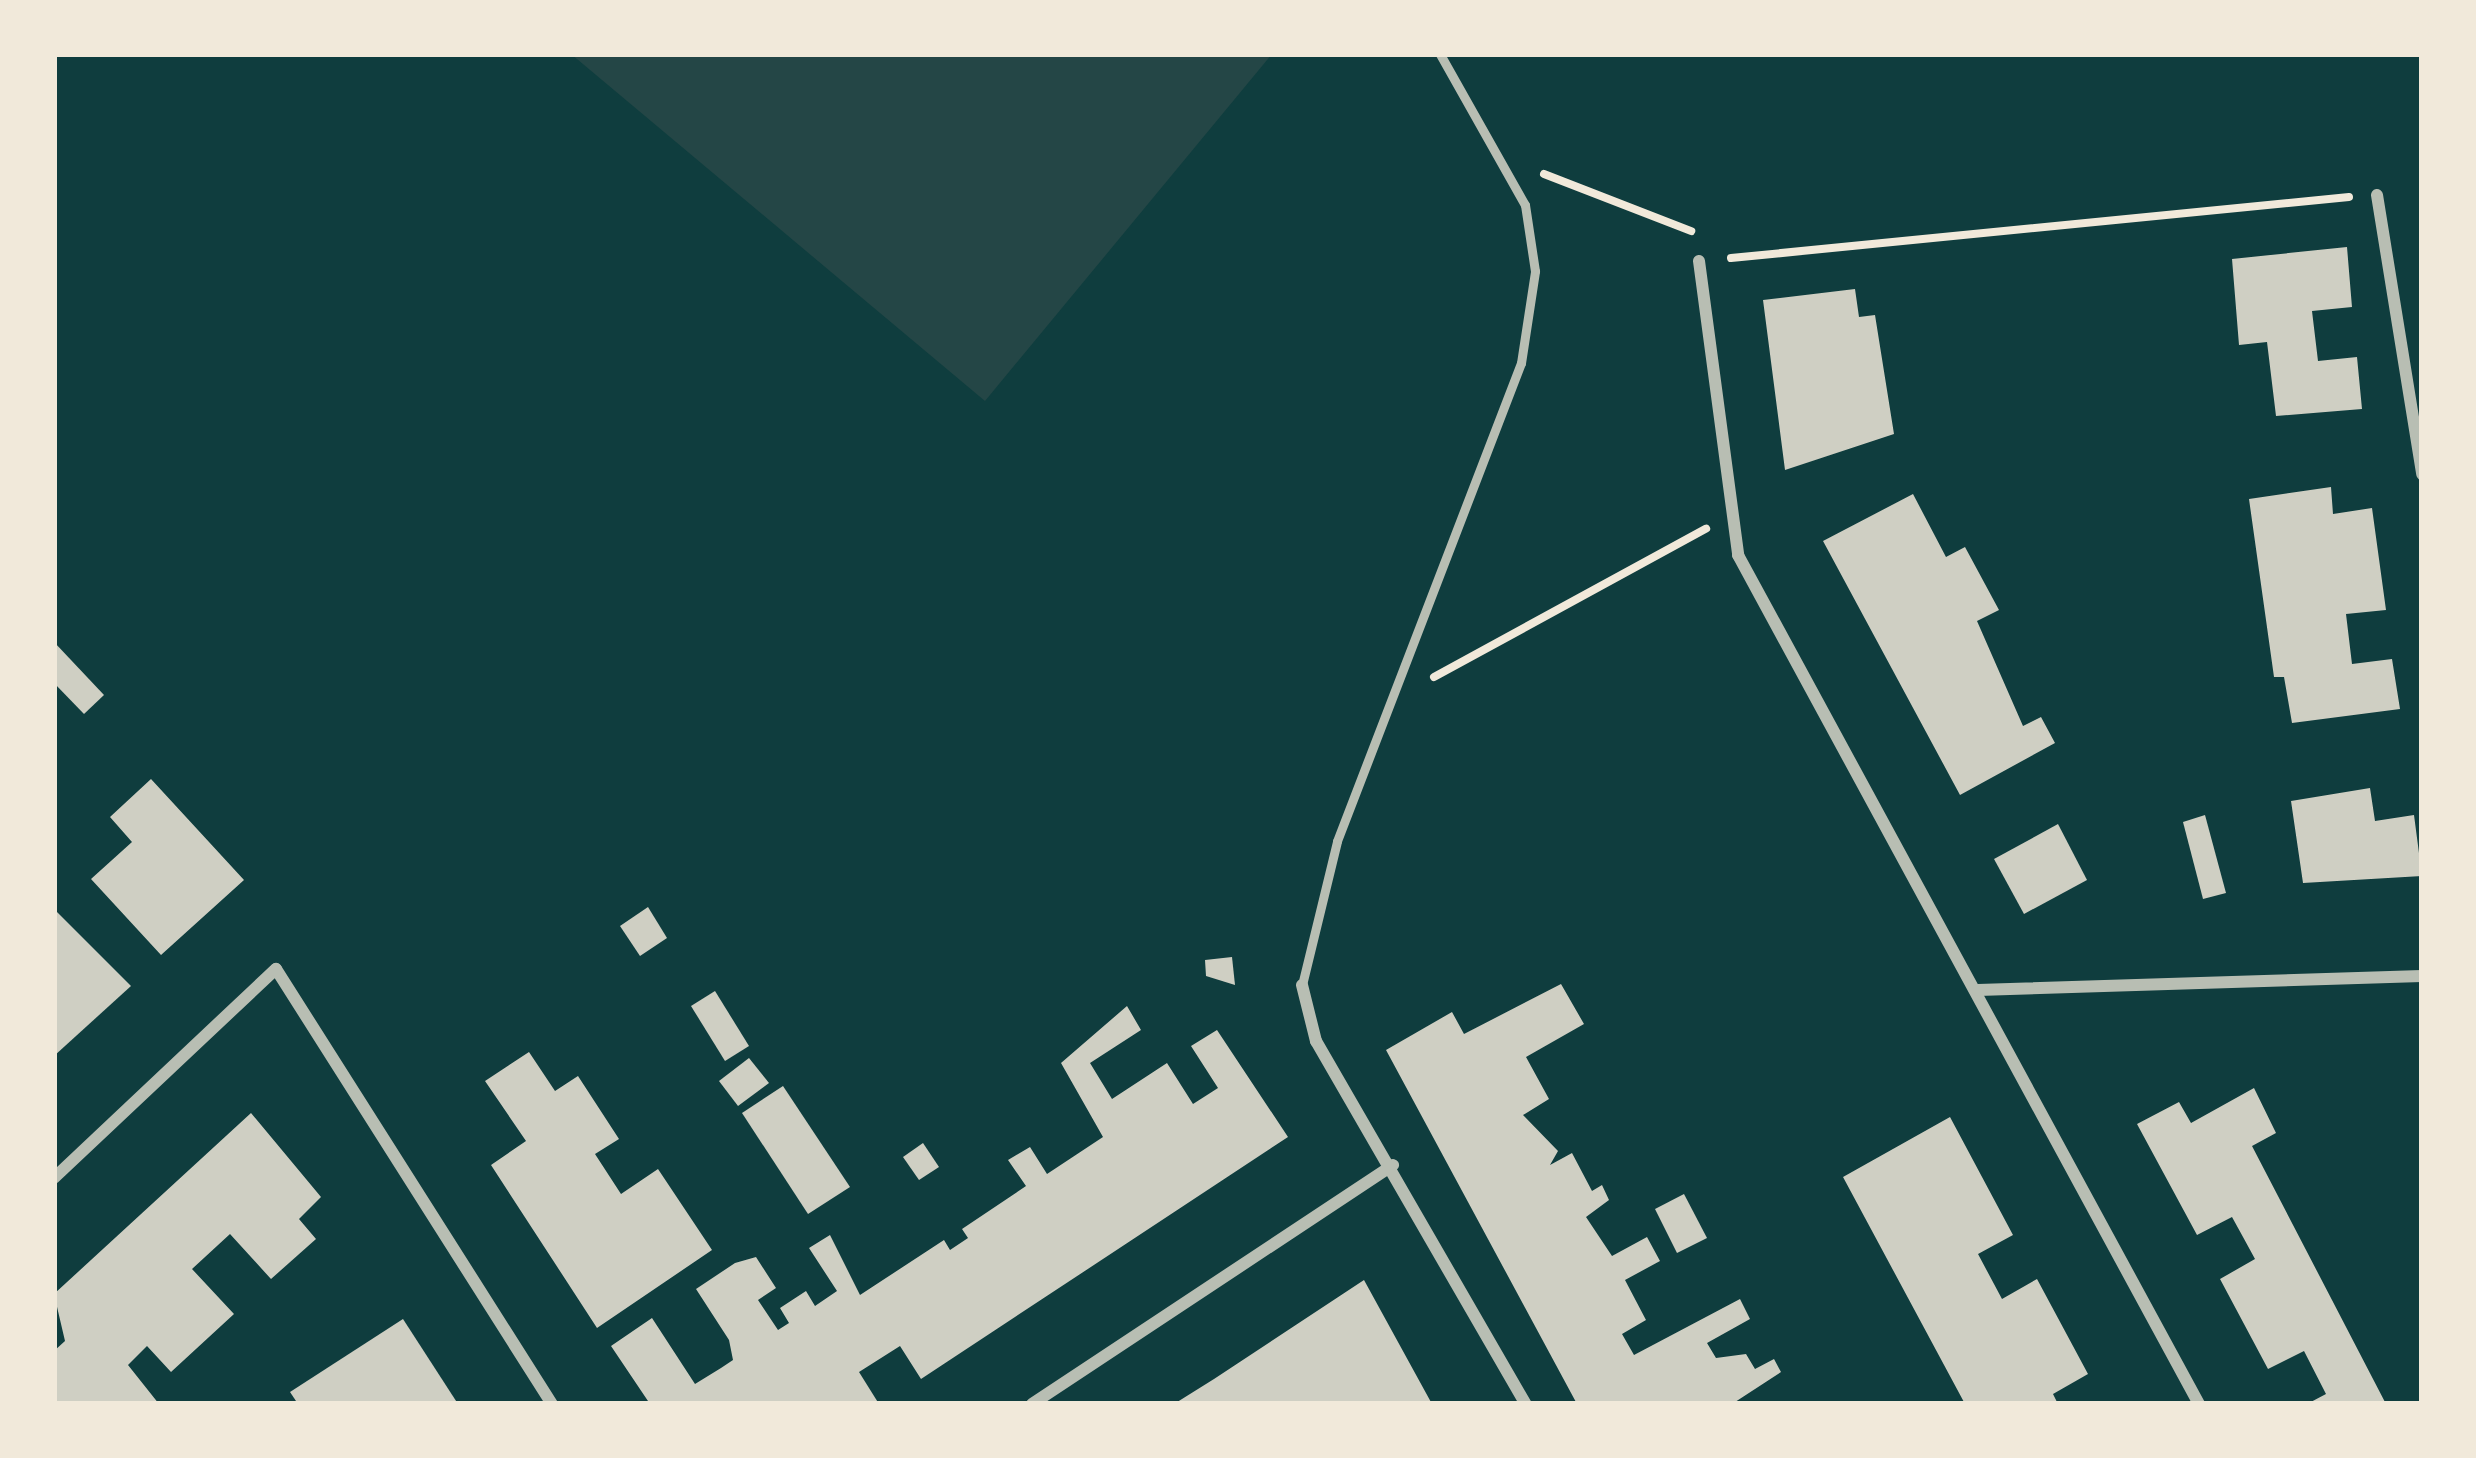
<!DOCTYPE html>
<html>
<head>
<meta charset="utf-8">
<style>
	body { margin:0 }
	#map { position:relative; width:2476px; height:1458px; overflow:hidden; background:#0f3d3e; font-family:Merriweather,serif }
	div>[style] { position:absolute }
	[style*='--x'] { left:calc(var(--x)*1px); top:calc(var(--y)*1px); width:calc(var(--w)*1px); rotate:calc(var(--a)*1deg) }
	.green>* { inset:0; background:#244646 }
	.building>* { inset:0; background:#cfcfc3 }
	.path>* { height:8px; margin:-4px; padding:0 4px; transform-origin:4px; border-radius:4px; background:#f1e9da }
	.service>* { height:9px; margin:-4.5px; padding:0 4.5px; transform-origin:4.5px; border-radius:4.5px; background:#b8beb3 }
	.minor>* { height:12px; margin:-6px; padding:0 6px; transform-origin:6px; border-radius:6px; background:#b8beb3 }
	span { translate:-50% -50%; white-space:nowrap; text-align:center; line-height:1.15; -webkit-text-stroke:12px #f1e9da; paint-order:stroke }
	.frame { position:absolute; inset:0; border:57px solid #f1e9da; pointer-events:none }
</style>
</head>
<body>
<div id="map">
	<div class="green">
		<div style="clip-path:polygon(571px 54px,1272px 54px,985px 401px)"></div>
	</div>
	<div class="building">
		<div style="clip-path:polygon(2347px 247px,2352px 307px,2312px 311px,2318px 361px,2357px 357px,2362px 409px,2276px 416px,2267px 342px,2239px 345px,2232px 259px)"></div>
		<div style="clip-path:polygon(1855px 289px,1859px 317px,1875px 315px,1894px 434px,1785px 470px,1763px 300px)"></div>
		<div style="clip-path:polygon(2331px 487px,2333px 514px,2372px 508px,2386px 610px,2346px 614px,2352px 664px,2392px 659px,2400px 709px,2292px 723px,2284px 677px,2274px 677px,2249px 499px)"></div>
		<div style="clip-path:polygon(1913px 494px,1946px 557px,1965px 547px,1999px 610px,1977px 621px,2023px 726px,2041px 717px,2055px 743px,1960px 795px,1823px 541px)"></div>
		<div style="clip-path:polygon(54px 642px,104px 695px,84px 714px,54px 683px)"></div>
		<div style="clip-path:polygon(151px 779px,244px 880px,161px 955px,91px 879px,132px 842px,110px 817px)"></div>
		<div style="clip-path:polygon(2370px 788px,2375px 821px,2414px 815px,2422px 876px,2303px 883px,2291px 801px)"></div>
		<div style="clip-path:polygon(2205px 815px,2226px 893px,2203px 899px,2183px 822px)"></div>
		<div style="clip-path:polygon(2058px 824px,2087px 880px,2024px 914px,1994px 859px)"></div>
		<div style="clip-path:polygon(648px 907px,667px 938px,640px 956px,620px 926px)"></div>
		<div style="clip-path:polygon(54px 909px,131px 986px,54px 1056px)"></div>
		<div style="clip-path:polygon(1232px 957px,1235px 985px,1206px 976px,1205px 960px)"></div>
		<div style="clip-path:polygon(1561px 984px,1584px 1024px,1526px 1057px,1549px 1099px,1523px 1115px,1558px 1151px,1550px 1165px,1572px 1153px,1592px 1191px,1602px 1185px,1609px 1200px,1586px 1217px,1612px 1256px,1647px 1237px,1660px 1261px,1625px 1280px,1646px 1320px,1622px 1334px,1634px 1355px,1740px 1299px,1750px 1319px,1707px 1343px,1716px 1358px,1746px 1354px,1755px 1369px,1774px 1359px,1781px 1372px,1732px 1404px,1577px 1404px,1386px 1050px,1452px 1012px,1464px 1034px)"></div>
		<div style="clip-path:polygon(715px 991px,749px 1046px,725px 1061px,691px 1006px)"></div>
		<div style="clip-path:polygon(1127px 1006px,1141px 1030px,1090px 1063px,1112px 1099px,1167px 1063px,1193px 1104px,1218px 1088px,1191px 1046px,1217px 1030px,1288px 1137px,921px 1379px,900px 1346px,859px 1372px,879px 1404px,650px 1404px,611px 1346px,652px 1318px,695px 1384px,721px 1368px,733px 1360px,729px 1340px,696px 1289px,735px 1263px,756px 1257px,776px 1288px,758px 1300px,778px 1330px,789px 1323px,780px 1308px,806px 1291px,815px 1306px,837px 1291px,809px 1248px,830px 1235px,860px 1295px,944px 1240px,950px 1250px,968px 1238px,962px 1229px,1026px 1186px,1008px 1160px,1030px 1147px,1047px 1174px,1103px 1137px,1061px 1063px)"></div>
		<div style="clip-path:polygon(529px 1052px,555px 1091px,578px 1076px,619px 1139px,595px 1154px,621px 1194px,658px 1169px,712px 1250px,597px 1328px,491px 1165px,526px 1141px,485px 1081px)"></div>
		<div style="clip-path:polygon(749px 1058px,769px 1083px,738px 1106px,719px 1081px)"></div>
		<div style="clip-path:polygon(783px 1086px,850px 1187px,808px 1214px,742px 1113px)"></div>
		<div style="clip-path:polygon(2254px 1088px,2276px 1133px,2252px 1146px,2386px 1404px,2307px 1404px,2326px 1394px,2304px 1351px,2268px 1369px,2220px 1279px,2255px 1259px,2243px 1237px,2232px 1217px,2197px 1235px,2137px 1124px,2179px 1102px,2191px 1123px)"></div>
		<div style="clip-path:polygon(251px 1113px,321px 1197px,299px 1219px,316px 1239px,271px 1279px,230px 1234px,192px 1269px,234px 1314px,171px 1372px,147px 1346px,128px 1365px,159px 1404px,54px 1404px,54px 1351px,65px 1341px,54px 1294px)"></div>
		<div style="clip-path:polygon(1950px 1117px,2013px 1235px,1978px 1254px,2002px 1299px,2037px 1279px,2088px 1374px,2053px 1394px,2058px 1404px,1965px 1404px,1843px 1177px)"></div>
		<div style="clip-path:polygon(923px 1143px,939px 1167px,919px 1180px,903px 1157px)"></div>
		<div style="clip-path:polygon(1684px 1194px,1707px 1238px,1677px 1253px,1655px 1209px)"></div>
		<div style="clip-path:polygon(1364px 1280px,1432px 1404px,1174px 1404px,1214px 1379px)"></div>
		<div style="clip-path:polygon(403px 1319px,458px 1404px,298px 1404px,290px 1392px)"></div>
	</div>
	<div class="path">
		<div style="--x:1544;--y:174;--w:158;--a:21.2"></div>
		<div style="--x:1731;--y:258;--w:621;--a:-5.64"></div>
		<div style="--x:1434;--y:677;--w:310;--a:-28.6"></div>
	</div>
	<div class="service">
		<div style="--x:1302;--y:985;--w:148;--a:-76.3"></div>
		<div style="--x:1337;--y:841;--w:512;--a:-68.95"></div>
		<div style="--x:1521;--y:363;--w:93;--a:-81.3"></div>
		<div style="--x:1535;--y:271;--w:67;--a:-98.6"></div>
		<div style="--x:1525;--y:205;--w:173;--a:-119.4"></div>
	</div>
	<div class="minor">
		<div style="--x:2377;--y:195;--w:283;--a:80.8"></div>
		<div style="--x:1699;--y:261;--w:297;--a:82.4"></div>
		<div style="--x:1738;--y:555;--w:966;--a:61.5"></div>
		<div style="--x:1302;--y:985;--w:58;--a:76"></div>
		<div style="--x:1316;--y:1041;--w:419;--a:60"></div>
		<div style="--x:1978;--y:990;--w:444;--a:-1.8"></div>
		<div style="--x:54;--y:1178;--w:305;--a:-43.3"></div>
		<div style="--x:276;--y:969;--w:515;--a:57.61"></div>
		<div style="--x:1032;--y:1404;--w:433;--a:-33.5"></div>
	</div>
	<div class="frame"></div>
</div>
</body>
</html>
